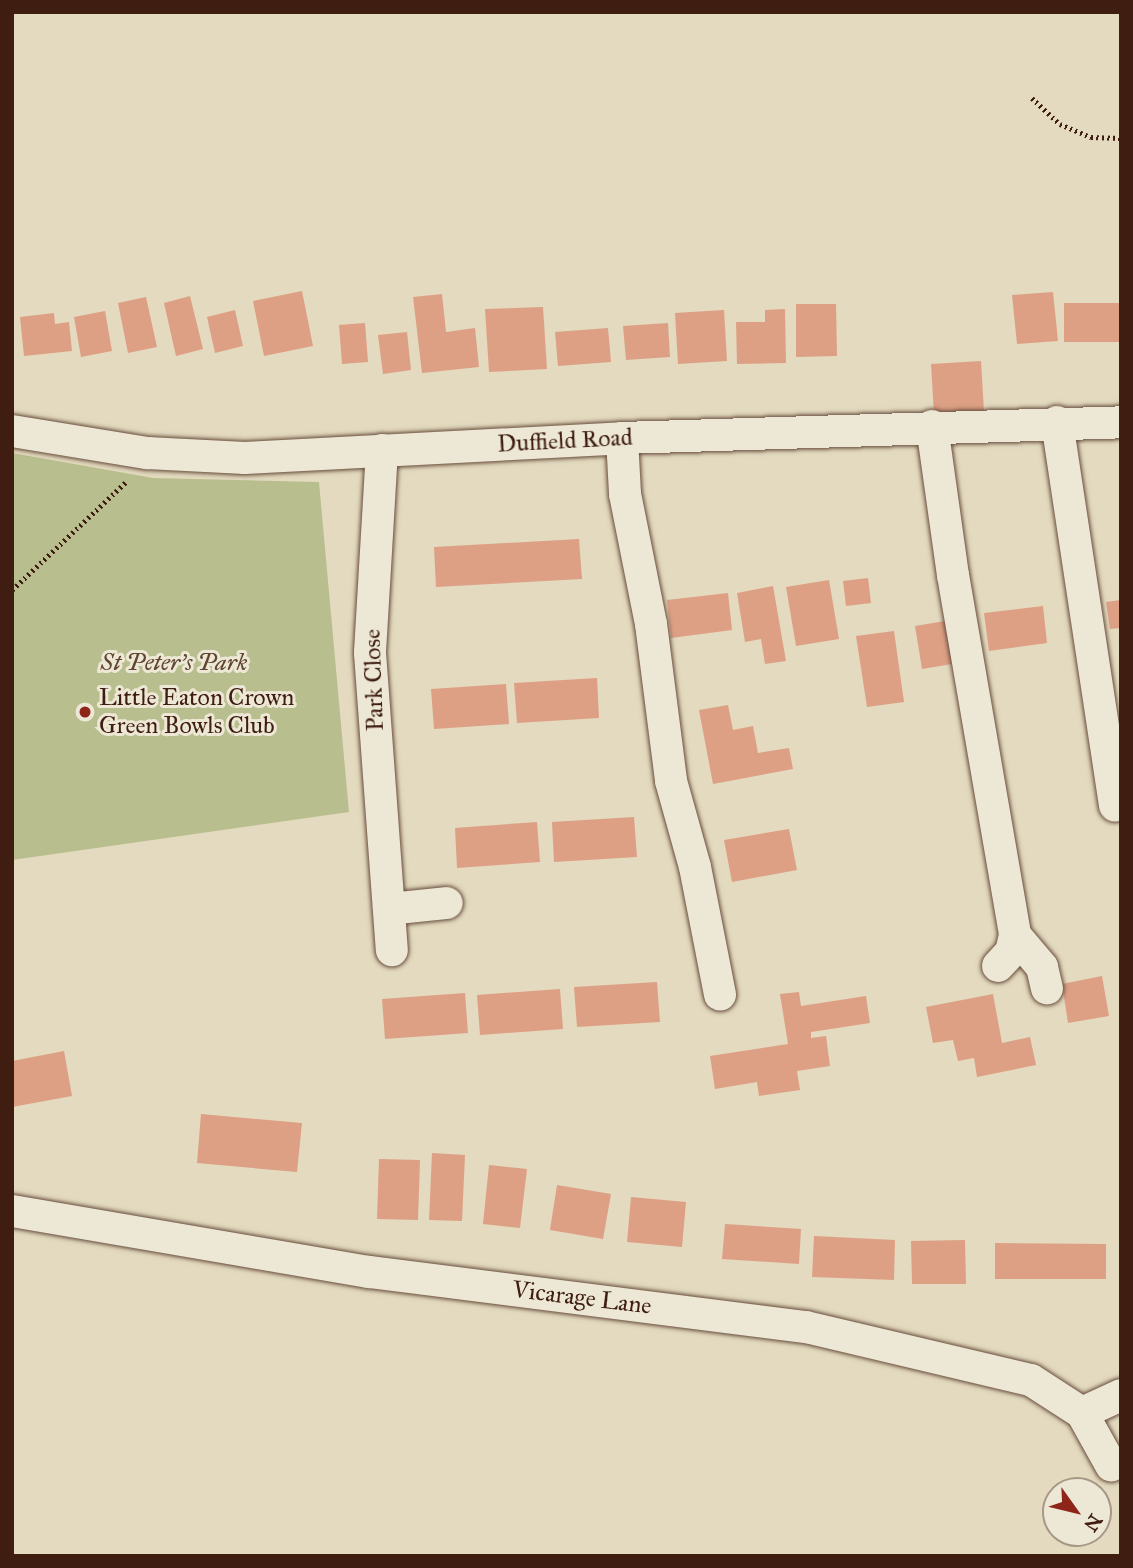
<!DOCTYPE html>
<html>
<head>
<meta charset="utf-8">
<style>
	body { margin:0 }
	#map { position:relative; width:1133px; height:1568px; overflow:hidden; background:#e3dabf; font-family:"IM FELL Great Primer",serif }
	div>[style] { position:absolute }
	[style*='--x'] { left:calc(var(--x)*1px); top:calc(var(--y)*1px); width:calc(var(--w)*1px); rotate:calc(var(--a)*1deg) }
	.green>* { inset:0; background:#b9be8f }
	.building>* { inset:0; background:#dda085 }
	.path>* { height:4.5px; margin-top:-2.25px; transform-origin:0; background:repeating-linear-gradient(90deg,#3f1e11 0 2px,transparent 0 5.5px) }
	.roads { filter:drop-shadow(0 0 2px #684d3c) drop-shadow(0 0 2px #684d3c) }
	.minor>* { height:32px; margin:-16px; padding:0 16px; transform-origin:16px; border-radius:16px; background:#ede7d5 }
	.dots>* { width:19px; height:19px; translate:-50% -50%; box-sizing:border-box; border:4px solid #ede7d5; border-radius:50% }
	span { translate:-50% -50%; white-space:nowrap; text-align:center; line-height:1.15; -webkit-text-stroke:6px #ede7d5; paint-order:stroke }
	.street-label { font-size:24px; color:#3f1e11 }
	.park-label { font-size:24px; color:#5e4630; font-style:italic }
	.poi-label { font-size:24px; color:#3f1e11 }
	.left { translate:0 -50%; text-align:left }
	.frame { position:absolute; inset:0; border:14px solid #3f1e11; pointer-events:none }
	.north { position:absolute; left:1042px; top:1477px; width:70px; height:70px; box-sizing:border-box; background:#ede7d5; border:2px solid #a79787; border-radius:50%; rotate:124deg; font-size:19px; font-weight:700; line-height:28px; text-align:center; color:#3f1e11 }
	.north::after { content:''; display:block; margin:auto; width:24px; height:32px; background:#8f2418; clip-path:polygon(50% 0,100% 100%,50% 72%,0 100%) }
</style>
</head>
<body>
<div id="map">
	<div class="green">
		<div style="clip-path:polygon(12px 453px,153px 478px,319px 482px,349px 812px,12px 860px)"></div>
	</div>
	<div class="building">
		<div style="clip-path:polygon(302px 291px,313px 346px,264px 356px,253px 301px)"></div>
		<div style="clip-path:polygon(1053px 292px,1058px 341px,1017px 344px,1012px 295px)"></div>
		<div style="clip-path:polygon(442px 294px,446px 332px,475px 328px,479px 367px,422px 373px,413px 297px)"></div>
		<div style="clip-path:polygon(190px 296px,203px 349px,176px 356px,164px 303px)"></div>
		<div style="clip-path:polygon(146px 297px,157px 347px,128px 353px,118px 303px)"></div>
		<div style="clip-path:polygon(1064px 303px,1121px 303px,1121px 342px,1064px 342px)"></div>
		<div style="clip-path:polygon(796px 304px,836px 304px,837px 356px,796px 357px)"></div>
		<div style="clip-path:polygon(543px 307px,547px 369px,489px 372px,485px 309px)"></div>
		<div style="clip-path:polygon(785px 309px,786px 363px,737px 364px,736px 322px,765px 322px,765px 310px)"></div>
		<div style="clip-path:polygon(235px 310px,243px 346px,215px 353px,207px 317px)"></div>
		<div style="clip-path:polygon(724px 310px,727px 361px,678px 364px,675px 313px)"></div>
		<div style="clip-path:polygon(105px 311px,112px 351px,81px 357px,74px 317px)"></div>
		<div style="clip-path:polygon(54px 313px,55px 324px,69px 322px,72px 351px,24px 356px,20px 317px)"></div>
		<div style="clip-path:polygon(365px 323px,368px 362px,342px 364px,339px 325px)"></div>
		<div style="clip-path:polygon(668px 323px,670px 357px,626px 360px,623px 326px)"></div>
		<div style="clip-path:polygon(608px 328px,611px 362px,558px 366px,555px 332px)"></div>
		<div style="clip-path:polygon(407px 332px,411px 370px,383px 374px,378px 335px)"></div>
		<div style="clip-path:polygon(981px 361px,984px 412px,934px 415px,931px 364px)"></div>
		<div style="clip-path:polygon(579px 539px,582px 579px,436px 587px,434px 547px)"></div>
		<div style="clip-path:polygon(868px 578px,871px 603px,846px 606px,843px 581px)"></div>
		<div style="clip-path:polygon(829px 580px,839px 639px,796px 646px,786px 587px)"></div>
		<div style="clip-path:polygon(773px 586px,786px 661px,765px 664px,761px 639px,745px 642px,737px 593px)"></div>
		<div style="clip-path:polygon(728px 593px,732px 630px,671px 638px,667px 600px)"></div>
		<div style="clip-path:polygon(1121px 600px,1121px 628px,1110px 629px,1106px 602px)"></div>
		<div style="clip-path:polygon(1043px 606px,1047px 643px,989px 651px,984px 613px)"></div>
		<div style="clip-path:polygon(945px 621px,952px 664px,922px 669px,915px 626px)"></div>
		<div style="clip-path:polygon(894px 631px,904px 702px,867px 707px,856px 636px)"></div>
		<div style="clip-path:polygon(597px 678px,599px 718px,517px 723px,514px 683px)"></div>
		<div style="clip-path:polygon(506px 684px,509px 724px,434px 729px,431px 689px)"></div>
		<div style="clip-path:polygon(728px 705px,733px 730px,753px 726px,758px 753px,789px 748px,793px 769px,713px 784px,699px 710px)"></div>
		<div style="clip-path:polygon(634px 817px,637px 857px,554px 862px,552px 822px)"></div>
		<div style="clip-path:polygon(537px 822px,540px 862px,457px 868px,455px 828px)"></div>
		<div style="clip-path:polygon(789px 829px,797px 870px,732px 882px,724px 840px)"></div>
		<div style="clip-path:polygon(1102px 976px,1109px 1016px,1068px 1023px,1062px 984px)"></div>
		<div style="clip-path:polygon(657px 982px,660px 1022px,577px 1027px,574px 987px)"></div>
		<div style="clip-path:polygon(560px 989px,563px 1029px,480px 1035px,477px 995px)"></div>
		<div style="clip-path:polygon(799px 992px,801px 1006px,866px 996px,870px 1023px,811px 1032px,811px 1038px,826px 1036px,830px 1066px,797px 1071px,800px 1090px,759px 1096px,757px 1082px,715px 1089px,710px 1056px,788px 1044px,780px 994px)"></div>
		<div style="clip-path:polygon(465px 993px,468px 1033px,385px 1039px,382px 999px)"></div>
		<div style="clip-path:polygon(993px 994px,1002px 1043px,1030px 1037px,1036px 1065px,977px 1077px,974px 1058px,958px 1061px,953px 1040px,933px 1043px,926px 1007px)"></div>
		<div style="clip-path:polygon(64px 1051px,72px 1096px,12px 1107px,12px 1061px)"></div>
		<div style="clip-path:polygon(201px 1114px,302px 1123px,297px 1172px,197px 1163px)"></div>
		<div style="clip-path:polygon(432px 1153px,465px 1155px,462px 1221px,429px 1220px)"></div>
		<div style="clip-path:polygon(379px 1159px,420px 1160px,418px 1220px,377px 1219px)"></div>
		<div style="clip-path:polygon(489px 1165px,527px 1169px,520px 1228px,483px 1224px)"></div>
		<div style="clip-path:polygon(557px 1185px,611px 1194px,603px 1239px,550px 1230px)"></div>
		<div style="clip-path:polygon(631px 1197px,686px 1202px,682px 1247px,627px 1242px)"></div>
		<div style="clip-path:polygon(725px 1224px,801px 1229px,799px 1264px,722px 1259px)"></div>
		<div style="clip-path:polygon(814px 1236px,895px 1240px,894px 1280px,812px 1277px)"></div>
		<div style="clip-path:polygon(965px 1240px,966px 1284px,912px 1284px,911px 1241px)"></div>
		<div style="clip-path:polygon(995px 1243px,1106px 1244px,1106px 1279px,995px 1279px)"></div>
	</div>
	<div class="path">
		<div style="--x:1032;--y:98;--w:38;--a:43"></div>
		<div style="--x:1060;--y:124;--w:34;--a:23"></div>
		<div style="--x:1091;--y:137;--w:30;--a:2"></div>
		<div style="--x:12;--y:590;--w:157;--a:-43.5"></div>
		<div style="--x:1119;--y:1530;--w:2;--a:0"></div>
	</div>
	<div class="roads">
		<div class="minor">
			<div style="--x:1057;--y:422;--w:388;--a:81.4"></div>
			<div style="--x:932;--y:426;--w:150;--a:82"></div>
			<div style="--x:953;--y:575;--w:365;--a:80.2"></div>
			<div style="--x:1015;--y:935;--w:17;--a:103"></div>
			<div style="--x:1011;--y:952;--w:19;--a:133"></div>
			<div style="--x:12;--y:431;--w:137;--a:9.3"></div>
			<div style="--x:147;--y:453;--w:98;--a:2.9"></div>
			<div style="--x:245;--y:458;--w:378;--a:-3"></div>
			<div style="--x:622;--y:438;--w:499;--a:-1.8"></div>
			<div style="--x:622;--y:438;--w:56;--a:86.9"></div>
			<div style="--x:625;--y:494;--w:133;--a:78.7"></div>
			<div style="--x:651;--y:624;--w:158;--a:82.7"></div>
			<div style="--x:671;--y:781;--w:89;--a:74.4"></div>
			<div style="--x:695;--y:867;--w:130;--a:78.9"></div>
			<div style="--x:382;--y:450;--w:203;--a:93.4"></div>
			<div style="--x:370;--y:653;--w:298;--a:85.8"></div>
			<div style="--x:389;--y:909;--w:58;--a:-5.9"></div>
			<div style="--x:1015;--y:935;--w:42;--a:49.8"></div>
			<div style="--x:1042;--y:967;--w:22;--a:77"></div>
			<div style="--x:12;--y:1211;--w:362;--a:9.7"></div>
			<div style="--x:369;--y:1272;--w:440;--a:7.2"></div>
			<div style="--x:806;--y:1327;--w:231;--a:13.3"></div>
			<div style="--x:1031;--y:1380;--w:61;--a:32.9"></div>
			<div style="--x:1082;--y:1413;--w:60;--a:60.9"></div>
			<div style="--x:1082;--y:1413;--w:43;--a:-24.8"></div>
		</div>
	</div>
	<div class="dots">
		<div style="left:85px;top:712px;background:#8f2418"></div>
	</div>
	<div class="street-label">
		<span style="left:565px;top:441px;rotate:-3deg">Duffield Road</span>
		<span style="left:374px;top:680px;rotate:-92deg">Park Close</span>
		<span style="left:582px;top:1298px;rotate:7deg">Vicarage Lane</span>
	</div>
	<div class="park-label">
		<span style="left:174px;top:663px">St Peter's Park</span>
	</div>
	<div class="poi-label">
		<span class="left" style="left:99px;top:712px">Little Eaton Crown<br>Green Bowls Club</span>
	</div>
	<div class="frame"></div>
	<div class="north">N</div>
</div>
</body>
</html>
